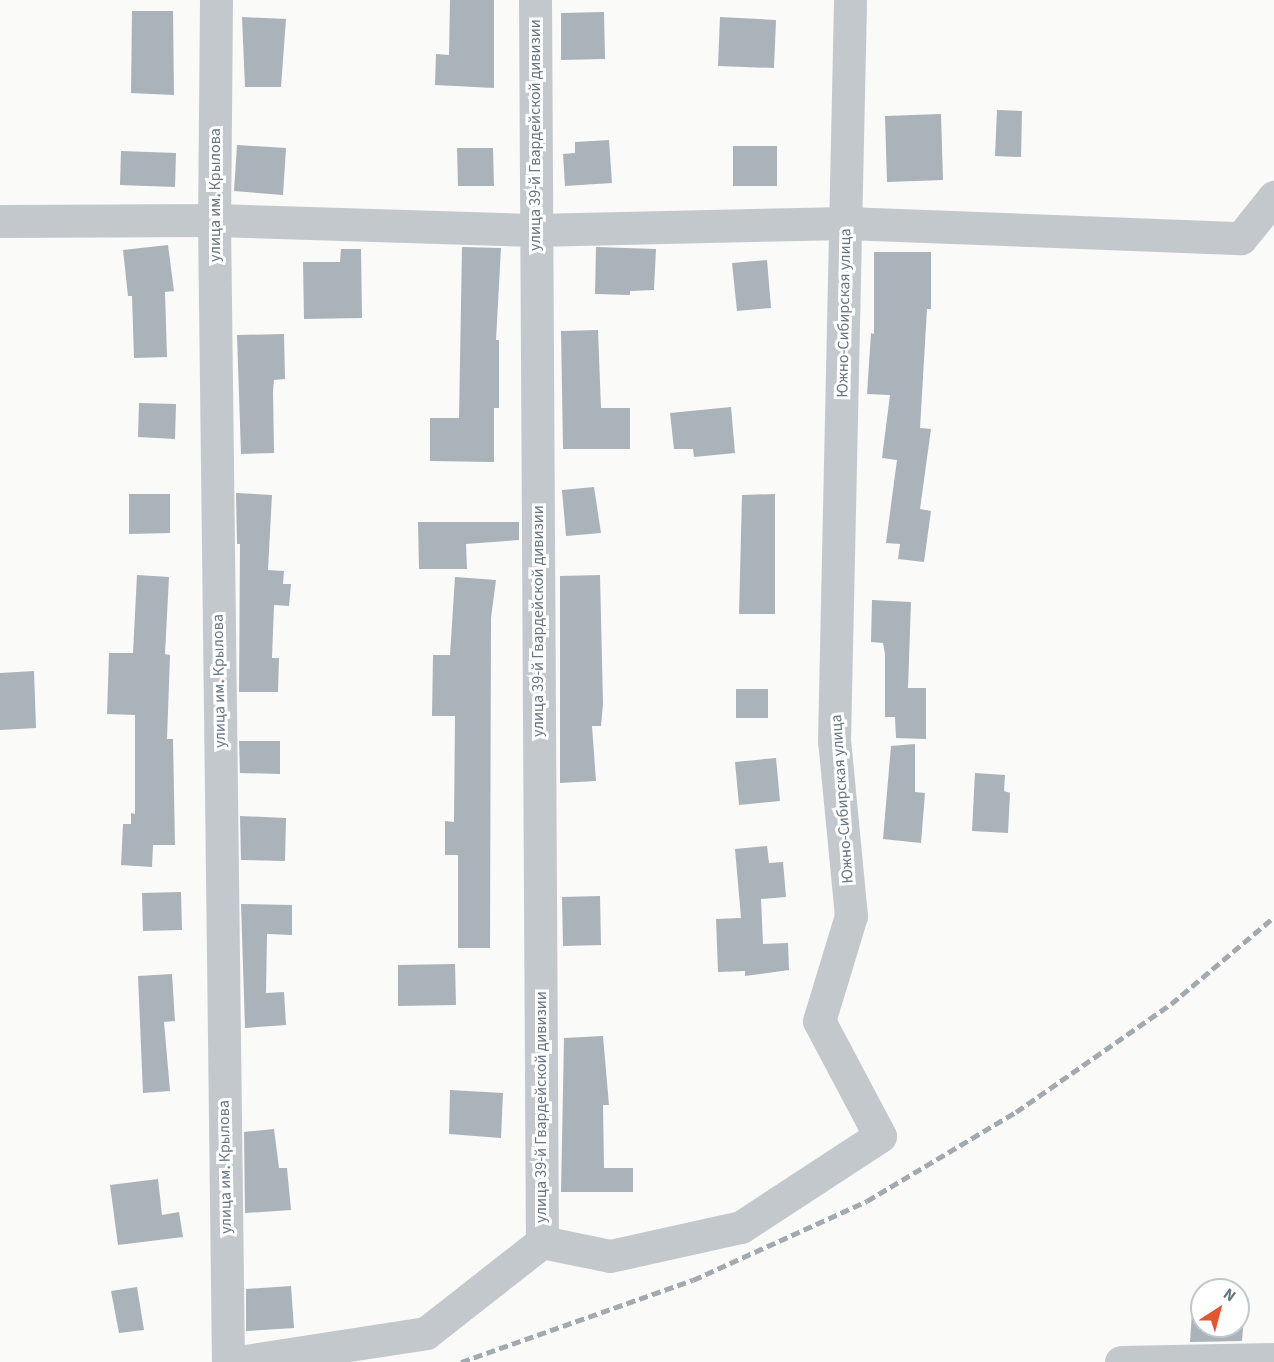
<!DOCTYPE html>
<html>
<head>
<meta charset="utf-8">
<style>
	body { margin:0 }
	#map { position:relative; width:1274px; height:1362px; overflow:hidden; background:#fafaf8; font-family:"Source Sans 3",sans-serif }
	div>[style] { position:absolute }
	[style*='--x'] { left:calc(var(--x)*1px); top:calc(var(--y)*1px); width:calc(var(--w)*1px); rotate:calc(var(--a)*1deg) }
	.building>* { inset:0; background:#aab3b9 }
	.street>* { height:33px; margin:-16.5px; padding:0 16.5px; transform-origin:16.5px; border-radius:16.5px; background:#c3c8cc }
	.rail>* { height:4.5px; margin-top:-2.25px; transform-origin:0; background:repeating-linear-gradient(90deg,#a2aab0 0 9px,transparent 0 13.5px) }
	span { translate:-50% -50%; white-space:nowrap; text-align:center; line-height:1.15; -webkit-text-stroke:6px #fff; paint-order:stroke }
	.street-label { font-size:16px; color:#657683 }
	.north { position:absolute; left:1190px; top:1278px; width:60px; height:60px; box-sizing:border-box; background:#fff; border:2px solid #c1c8cd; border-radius:50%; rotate:36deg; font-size:16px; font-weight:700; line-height:24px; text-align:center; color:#657683 }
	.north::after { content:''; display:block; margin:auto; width:21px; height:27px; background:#e4572e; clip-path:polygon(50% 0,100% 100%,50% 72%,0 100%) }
</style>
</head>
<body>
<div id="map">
	<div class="building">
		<div style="clip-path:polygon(450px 0,494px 0,494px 88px,435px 85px,436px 54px,449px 55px)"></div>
		<div style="clip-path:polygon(132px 11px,173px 11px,174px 95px,131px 93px)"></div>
		<div style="clip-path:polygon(604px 12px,605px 59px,561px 60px,561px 13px)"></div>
		<div style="clip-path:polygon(242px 17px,286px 19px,281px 87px,245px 87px)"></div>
		<div style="clip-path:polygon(720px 17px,776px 20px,774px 68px,718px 66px)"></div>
		<div style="clip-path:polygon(997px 110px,1022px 111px,1021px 157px,995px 156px)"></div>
		<div style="clip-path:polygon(941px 114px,943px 180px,887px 182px,885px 116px)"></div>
		<div style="clip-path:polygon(609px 140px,612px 183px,565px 186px,563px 154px,575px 153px,575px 142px)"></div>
		<div style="clip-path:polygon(237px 145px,286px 148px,283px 195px,234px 191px)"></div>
		<div style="clip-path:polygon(733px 146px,777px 146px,777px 186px,733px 186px)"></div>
		<div style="clip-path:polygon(457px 148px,493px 148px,494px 186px,458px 186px)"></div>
		<div style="clip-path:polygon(121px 151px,176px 153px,175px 187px,120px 185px)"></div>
		<div style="clip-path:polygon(168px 245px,174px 291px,165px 292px,167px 357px,134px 358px,132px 296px,128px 296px,123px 250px)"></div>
		<div style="clip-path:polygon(462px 247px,501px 248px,496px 340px,499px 340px,499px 408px,494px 408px,494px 462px,430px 461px,430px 418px,459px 418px)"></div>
		<div style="clip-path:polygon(596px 247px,656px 249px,654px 290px,630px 291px,630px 295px,595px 294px)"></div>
		<div style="clip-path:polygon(341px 249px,361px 249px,362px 318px,304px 319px,303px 262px,340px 262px)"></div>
		<div style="clip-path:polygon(874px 252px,931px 252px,931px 309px,927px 309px,920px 428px,931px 429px,920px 509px,931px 511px,924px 562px,898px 559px,900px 544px,886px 543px,897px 460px,882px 458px,890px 395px,867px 394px,871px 333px,874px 334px)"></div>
		<div style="clip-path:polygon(767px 260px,771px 308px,737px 311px,732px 263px)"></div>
		<div style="clip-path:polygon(598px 330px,601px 408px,630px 408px,630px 449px,563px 449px,561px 331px)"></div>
		<div style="clip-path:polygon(284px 334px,285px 379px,274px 380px,273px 391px,274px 453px,241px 454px,237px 335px)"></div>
		<div style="clip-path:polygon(139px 403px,176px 404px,175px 439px,138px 437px)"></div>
		<div style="clip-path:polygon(731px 407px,735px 453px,694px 457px,693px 449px,674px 449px,670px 413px)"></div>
		<div style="clip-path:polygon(594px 487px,601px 533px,566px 536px,562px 490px)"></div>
		<div style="clip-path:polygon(236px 493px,272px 495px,268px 570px,284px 571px,283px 584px,291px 584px,289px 606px,274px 605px,272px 658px,279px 658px,278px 692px,239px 692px,240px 544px,237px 544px)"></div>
		<div style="clip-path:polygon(129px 494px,170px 494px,170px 533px,129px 534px)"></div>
		<div style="clip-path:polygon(775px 494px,775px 614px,739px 614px,742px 495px)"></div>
		<div style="clip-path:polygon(418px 522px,519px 522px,519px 540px,466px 544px,467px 569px,419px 569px)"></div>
		<div style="clip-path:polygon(137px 575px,169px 577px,165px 654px,170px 655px,167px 739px,173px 739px,175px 845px,153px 845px,152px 867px,121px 865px,123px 824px,131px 824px,131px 813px,135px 814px,135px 715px,107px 714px,109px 653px,133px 653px)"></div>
		<div style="clip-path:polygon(600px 575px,603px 704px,601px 726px,592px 726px,596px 781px,560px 783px,560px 576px)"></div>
		<div style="clip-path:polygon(455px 577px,496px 580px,491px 618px,490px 948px,458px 948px,458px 855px,445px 855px,445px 821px,454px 822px,455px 716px,432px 716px,433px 655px,450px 655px)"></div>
		<div style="clip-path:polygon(872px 600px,911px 602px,908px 688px,926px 688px,926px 739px,896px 738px,895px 717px,885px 717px,885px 654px,883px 643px,871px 642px)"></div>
		<div style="clip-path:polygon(34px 671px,36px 728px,0 730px,0 673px)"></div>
		<div style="clip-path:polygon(736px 689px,768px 689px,768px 718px,736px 718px)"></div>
		<div style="clip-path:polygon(239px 741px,280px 741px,280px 774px,240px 773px)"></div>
		<div style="clip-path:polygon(915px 744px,915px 792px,925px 793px,921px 843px,883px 839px,891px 746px)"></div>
		<div style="clip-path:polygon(776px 758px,780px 801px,739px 805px,735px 762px)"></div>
		<div style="clip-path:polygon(975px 773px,1005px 775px,1004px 791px,1010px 793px,1008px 833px,972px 831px)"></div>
		<div style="clip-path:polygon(240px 816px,286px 818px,285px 861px,241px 860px)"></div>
		<div style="clip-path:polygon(767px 846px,769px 863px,783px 862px,786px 897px,761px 899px,763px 944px,788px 943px,789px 970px,745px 976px,745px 971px,718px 972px,716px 919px,741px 918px,735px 849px)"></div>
		<div style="clip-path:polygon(181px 892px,182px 930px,143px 931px,142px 893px)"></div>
		<div style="clip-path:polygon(600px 896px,601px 945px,563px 946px,562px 897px)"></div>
		<div style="clip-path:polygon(241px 904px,292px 905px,292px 935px,267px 934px,266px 993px,284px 992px,286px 1025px,245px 1028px)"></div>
		<div style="clip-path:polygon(455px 964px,456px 1005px,398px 1006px,398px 965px)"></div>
		<div style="clip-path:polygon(172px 974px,175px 1021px,164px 1022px,170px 1091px,143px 1093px,138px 976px)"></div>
		<div style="clip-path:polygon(603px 1036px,609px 1105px,603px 1105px,604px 1168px,633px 1168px,633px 1192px,561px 1192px,564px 1038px)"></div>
		<div style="clip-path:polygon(450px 1090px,503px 1093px,501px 1138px,449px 1134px)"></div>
		<div style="clip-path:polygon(274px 1129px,279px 1168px,287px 1168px,291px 1210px,245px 1213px,244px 1132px)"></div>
		<div style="clip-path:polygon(158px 1179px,162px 1215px,179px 1212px,183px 1237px,118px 1245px,110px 1185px)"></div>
		<div style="clip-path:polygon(291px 1286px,294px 1328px,246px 1331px,246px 1289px)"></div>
		<div style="clip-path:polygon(137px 1287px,144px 1330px,119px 1333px,111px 1291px)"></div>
		<div style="clip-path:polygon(1192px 1312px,1202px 1312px,1202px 1326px,1238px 1326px,1238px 1315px,1244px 1315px,1242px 1341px,1190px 1342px)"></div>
	</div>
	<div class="street">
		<div style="--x:216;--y:0;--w:220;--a:90.5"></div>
		<div style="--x:214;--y:220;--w:1142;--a:89.3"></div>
		<div style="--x:535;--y:0;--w:1242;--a:89.68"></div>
		<div style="--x:0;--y:221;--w:214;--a:-0.3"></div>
		<div style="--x:214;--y:220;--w:320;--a:1.8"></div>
		<div style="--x:534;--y:230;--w:312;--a:-1.3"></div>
		<div style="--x:846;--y:223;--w:395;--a:2.2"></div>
		<div style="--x:1241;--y:238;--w:53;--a:-51.2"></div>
		<div style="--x:542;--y:1242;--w:69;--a:11.6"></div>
		<div style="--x:610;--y:1256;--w:134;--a:-12.5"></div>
		<div style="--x:741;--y:1227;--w:166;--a:-33.2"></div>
		<div style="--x:880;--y:1136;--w:130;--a:-117.9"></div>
		<div style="--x:819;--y:1021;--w:110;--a:-73.1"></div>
		<div style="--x:851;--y:916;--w:176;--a:-95.5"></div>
		<div style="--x:834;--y:741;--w:741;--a:-88.76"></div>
		<div style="--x:239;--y:1362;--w:189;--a:-8.8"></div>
		<div style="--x:426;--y:1333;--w:147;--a:-38.1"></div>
		<div style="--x:1121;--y:1362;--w:153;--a:-1.1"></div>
	</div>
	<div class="rail">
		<div style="--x:461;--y:1362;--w:246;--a:-19.5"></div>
		<div style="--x:693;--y:1280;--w:191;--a:-24.4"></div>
		<div style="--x:867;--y:1201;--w:174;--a:-30.9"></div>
		<div style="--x:1016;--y:1112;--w:189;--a:-34.9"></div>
		<div style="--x:1171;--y:1004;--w:135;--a:-40.2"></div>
	</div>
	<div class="street-label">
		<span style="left:535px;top:135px;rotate:-90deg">улица 39-й Гвардейской дивизии</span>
		<span style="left:215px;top:195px;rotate:-90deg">улица им. Крылова</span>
		<span style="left:844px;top:313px;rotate:-89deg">Южно-Сибирская улица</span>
		<span style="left:538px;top:621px;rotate:-90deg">улица 39-й Гвардейской дивизии</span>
		<span style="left:219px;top:681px;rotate:-91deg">улица им. Крылова</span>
		<span style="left:842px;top:799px;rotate:-94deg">Южно-Сибирская улица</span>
		<span style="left:541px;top:1107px;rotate:-90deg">улица 39-й Гвардейской дивизии</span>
		<span style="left:225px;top:1167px;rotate:-91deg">улица им. Крылова</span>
	</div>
	<div class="north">N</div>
</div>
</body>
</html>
